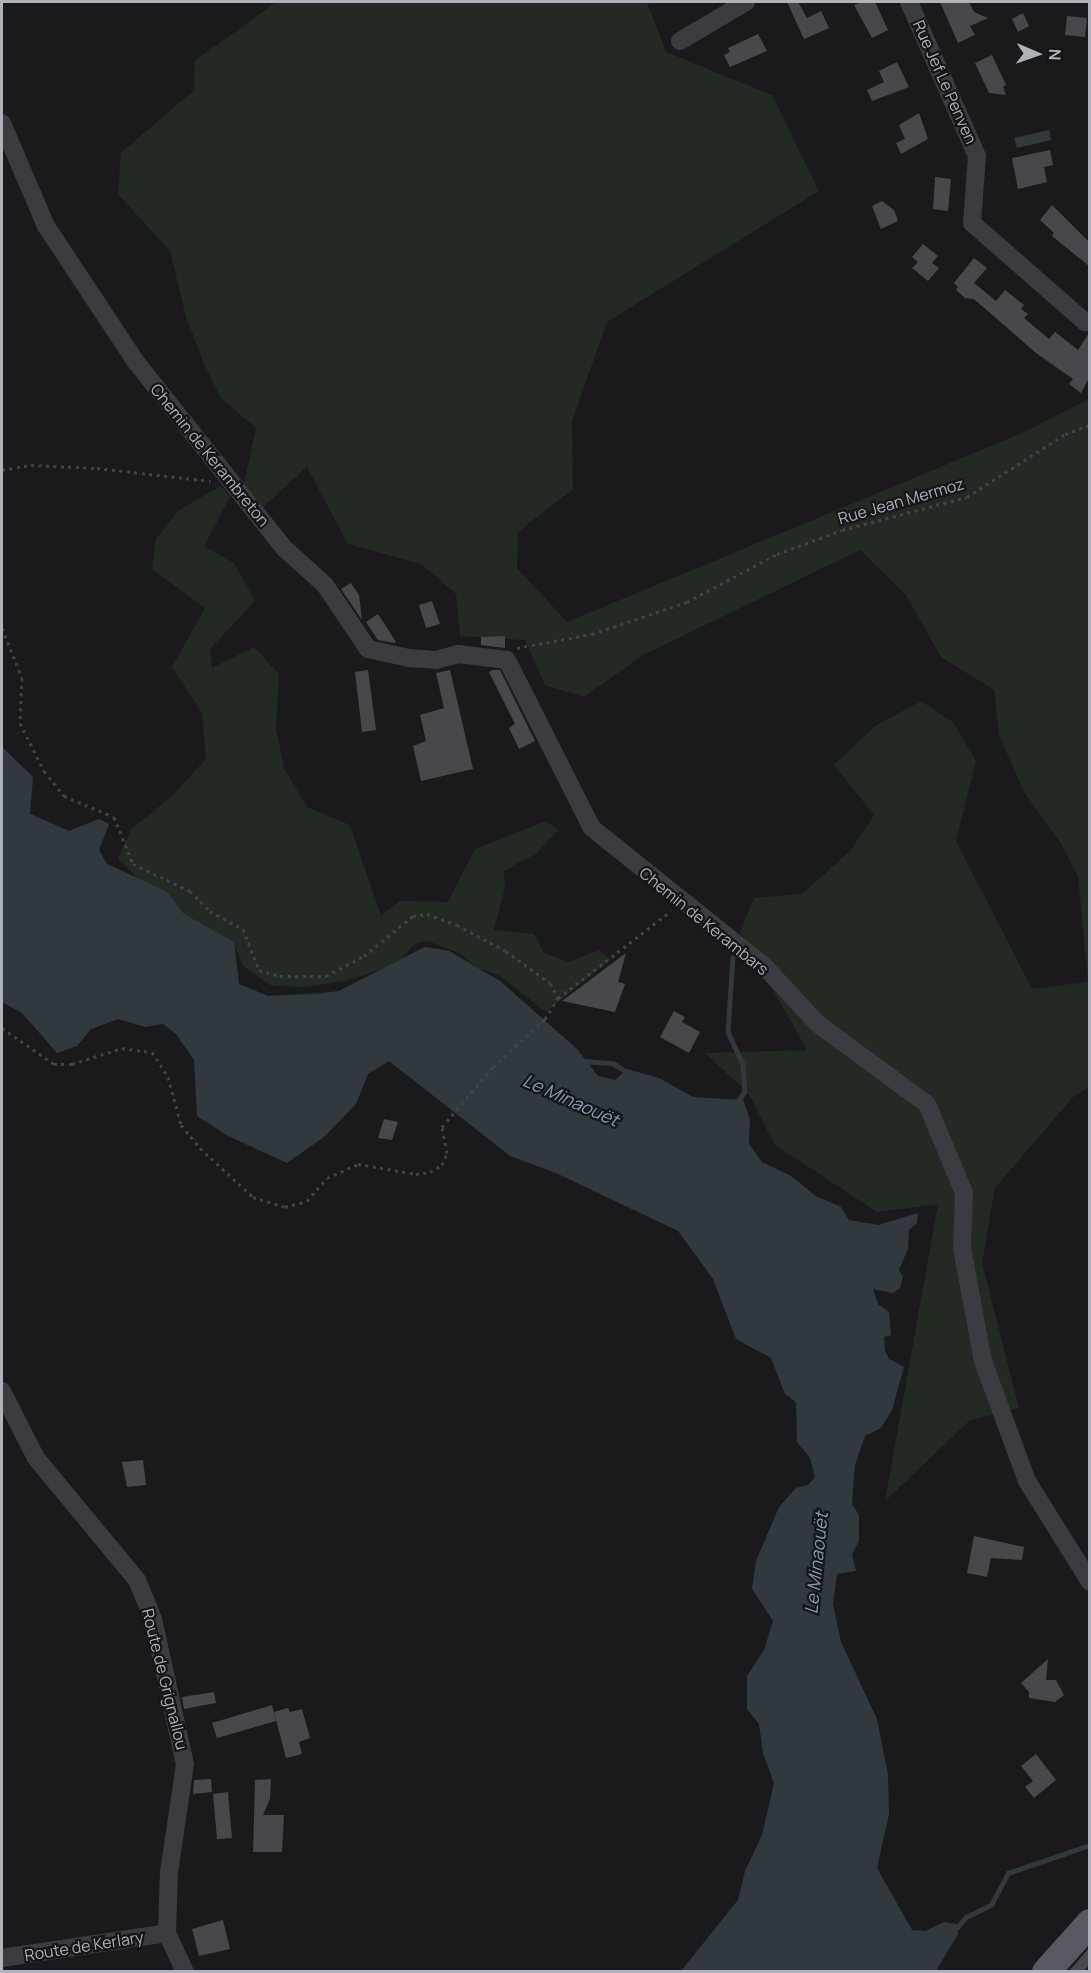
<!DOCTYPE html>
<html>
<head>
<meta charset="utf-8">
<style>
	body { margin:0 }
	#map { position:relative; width:1091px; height:1973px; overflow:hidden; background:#1a1a1c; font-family:Manrope,sans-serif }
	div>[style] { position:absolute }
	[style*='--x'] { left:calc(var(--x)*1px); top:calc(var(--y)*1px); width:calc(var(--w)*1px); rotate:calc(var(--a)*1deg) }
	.green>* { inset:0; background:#222a23 }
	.water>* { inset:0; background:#31393f }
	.stream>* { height:4.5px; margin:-2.25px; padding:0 2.25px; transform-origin:2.25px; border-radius:2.25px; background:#31393f }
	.building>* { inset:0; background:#47484c }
	.path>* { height:3px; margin-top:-1.5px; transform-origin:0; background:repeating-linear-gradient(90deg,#424348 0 3px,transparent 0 7.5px) }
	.street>* { height:18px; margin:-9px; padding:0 9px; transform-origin:9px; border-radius:9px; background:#3b3c41 }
	.primary>* { height:28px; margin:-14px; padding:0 14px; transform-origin:14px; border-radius:14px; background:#585960 }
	span { translate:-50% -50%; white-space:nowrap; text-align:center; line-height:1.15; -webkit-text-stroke:4.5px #151517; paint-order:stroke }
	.street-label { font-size:16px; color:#aeb2bb }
	.water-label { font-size:18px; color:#889eb2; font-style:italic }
	.frame { position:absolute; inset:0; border:3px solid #aeb2bb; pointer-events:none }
	.north { position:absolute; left:1007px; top:24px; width:60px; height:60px; -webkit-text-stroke:4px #151517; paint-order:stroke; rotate:92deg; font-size:16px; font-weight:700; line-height:24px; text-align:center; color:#aeb2bb }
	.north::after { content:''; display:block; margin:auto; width:21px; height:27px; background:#aeb2bb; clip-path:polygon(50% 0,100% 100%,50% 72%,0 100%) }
</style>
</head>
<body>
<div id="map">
	<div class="green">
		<div style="clip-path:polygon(276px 2px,647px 2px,666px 52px,772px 95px,819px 191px,607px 322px,572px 421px,573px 489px,518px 532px,517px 568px,567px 622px,1020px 434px,1089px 399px,1089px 1087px,1074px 1096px,995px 1188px,982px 1263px,1019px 1408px,970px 1420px,885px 1501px,938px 1204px,877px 1212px,775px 1145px,748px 1093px,705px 1053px,807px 1050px,740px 932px,754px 898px,802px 894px,851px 850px,874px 815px,834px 765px,875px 726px,921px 701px,953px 722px,976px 761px,956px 841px,1032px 989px,1088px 982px,1078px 876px,1062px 845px,1024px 792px,999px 735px,994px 690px,941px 657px,906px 595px,860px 550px,643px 655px,584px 697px,545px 685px,525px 640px,460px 636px,456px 594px,421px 564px,348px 544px,307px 467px,263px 507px,244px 484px,256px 428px,220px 397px,205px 366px,186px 317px,170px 251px,118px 194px,121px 153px,194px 90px,195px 61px)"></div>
		<div style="clip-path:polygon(evenodd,221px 486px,230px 497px,204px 546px,234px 563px,255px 601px,210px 649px,212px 668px,254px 647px,279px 674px,276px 728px,284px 768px,307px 807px,350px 825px,381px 916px,400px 901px,448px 902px,475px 849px,546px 821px,558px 830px,537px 853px,504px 871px,505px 887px,494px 930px,534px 934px,544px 953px,569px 962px,598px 950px,611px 959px,546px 1012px,500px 976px,478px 968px,461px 954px,428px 941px,414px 944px,402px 958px,425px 947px,449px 951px,500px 981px,282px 1019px,19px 838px,2px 740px,3px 748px,33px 777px,30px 814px,69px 831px,99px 819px,109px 824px,99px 851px,107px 864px,143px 883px,118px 859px,131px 829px,171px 797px,206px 759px,202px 713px,172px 667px,205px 608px,152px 569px,156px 539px,178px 511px,221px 486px,234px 944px,243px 966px,272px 986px,305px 987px,345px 981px,380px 970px,339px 991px,268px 996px,239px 984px,234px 944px)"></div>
	</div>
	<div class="water">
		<div style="clip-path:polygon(1049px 130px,1051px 140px,1017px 148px,1014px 138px)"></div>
		<div style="clip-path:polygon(2px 740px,3px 748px,33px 777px,30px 814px,69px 831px,99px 819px,109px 824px,99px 850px,107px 864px,166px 891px,184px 914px,234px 942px,239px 984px,268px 996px,318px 994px,339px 991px,425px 947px,449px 951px,500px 981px,577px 1049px,598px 1076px,615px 1080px,627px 1069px,659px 1078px,693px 1097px,743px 1100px,750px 1119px,749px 1144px,762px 1162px,791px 1176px,816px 1196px,841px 1207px,849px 1220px,878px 1225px,918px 1213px,917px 1223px,909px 1230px,908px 1249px,899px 1270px,903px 1277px,900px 1288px,893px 1293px,873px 1289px,878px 1304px,889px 1312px,891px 1335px,884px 1337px,885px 1351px,889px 1359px,904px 1367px,892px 1410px,881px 1428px,865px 1436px,855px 1465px,852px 1504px,859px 1515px,859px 1541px,852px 1554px,856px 1571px,837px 1574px,833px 1604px,841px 1642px,877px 1719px,888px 1775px,889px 1814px,877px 1868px,912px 1930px,925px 1931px,944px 1922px,957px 1924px,958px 1934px,936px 1971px,681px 1971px,738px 1900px,745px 1871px,762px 1835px,774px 1783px,763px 1753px,759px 1724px,747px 1709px,747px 1676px,764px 1650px,773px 1621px,752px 1589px,756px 1561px,779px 1507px,796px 1488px,808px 1485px,815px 1477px,810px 1458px,797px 1442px,796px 1402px,785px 1394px,771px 1358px,736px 1339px,713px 1279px,678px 1231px,556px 1173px,510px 1156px,389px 1061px,368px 1074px,356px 1104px,324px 1137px,287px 1163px,228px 1136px,197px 1116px,194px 1060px,176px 1034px,163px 1024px,145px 1027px,118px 1019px,91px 1029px,77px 1046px,57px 1053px,22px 1013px,2px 1002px)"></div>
	</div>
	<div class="stream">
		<div style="--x:733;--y:957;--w:75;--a:93.8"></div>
		<div style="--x:728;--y:1032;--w:35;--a:65"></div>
		<div style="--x:743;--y:1064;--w:28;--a:86"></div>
		<div style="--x:745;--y:1092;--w:14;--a:126"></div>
		<div style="--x:582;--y:1061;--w:31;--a:4"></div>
		<div style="--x:613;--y:1063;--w:18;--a:34"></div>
		<div style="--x:955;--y:1930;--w:17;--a:-50"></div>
		<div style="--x:966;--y:1917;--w:28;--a:-26"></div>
		<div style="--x:991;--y:1905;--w:36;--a:-62"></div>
		<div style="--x:1008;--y:1873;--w:87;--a:-18.9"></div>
	</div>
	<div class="building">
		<div style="clip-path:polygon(787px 2px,798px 2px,807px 18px,821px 11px,829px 28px,804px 39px)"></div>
		<div style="clip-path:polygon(862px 2px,875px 2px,888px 30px,872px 38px,854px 5px)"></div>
		<div style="clip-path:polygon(940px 2px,969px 2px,974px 12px,988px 18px,970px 26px,975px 35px,958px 43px)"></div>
		<div style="clip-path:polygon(1023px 13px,1029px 26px,1018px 32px,1012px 19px)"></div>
		<div style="clip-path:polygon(1067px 16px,1087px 18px,1085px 37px,1065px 35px)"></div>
		<div style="clip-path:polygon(758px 34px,767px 51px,730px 67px,724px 55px,730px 52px,728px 48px)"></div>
		<div style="clip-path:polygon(992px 55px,1006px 85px,1003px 87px,1006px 95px,989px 93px,975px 63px)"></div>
		<div style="clip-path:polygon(897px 62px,909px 87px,872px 101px,867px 90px,884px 82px,879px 71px)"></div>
		<div style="clip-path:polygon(919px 113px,928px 139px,901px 154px,896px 143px,905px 139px,899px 125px)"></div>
		<div style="clip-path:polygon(1050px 150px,1053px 165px,1044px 167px,1047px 182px,1018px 189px,1012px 158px)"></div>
		<div style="clip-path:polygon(935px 177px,951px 179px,948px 211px,933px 209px)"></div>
		<div style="clip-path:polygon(882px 201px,894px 210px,898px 221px,881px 229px,872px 206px)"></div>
		<div style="clip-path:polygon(1052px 205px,1089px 242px,1089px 266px,1052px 236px,1054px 233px,1040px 220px)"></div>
		<div style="clip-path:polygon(923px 244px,938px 256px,932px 263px,939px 268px,928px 281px,912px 268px,918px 262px,912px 257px)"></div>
		<div style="clip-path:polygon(974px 258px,987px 268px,974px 283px,996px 301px,1005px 290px,1024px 305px,1021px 309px,1028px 314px,1024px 318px,1049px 339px,1055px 332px,1078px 350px,1089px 333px,1089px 378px,1081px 393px,1069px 384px,1073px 379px,1036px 353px,974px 299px,965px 298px,956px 290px,958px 287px,954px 283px)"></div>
		<div style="clip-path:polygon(351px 583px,359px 595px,362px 620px,341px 589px)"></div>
		<div style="clip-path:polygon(432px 601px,440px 624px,426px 628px,419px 605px)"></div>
		<div style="clip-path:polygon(378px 614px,396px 642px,394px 643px,378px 640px,366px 622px)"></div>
		<div style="clip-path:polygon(505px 636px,505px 648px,481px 645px,481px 637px)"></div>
		<div style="clip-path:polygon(368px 670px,376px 730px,362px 732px,355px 672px)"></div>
		<div style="clip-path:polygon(450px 670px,473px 769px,421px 781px,413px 746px,426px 741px,420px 715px,444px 708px,436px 673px)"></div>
		<div style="clip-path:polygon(492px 670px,500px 670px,535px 741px,519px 749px,509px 728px,515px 724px,489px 672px)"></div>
		<div style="clip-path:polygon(626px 953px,618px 982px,625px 984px,615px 1012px,562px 1001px)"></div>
		<div style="clip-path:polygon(674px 1011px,685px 1017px,682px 1022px,700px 1032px,689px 1053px,660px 1037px)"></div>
		<div style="clip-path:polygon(384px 1119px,398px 1122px,392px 1140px,378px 1138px)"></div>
		<div style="clip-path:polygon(143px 1460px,146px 1485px,127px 1487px,122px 1462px)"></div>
		<div style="clip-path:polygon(974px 1536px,1024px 1547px,1022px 1560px,991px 1558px,987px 1577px,967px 1573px)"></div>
		<div style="clip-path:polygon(1048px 1659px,1046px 1680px,1056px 1680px,1064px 1695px,1055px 1702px,1029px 1698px,1029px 1692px,1021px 1683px)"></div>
		<div style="clip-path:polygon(214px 1692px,216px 1703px,184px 1709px,182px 1697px)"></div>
		<div style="clip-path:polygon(272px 1705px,276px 1721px,217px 1738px,212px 1723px)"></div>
		<div style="clip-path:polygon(288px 1708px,290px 1712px,302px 1709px,310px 1738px,299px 1742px,302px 1754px,286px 1758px,274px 1712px)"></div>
		<div style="clip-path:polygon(1036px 1754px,1056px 1780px,1034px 1798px,1025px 1787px,1033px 1781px,1021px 1766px)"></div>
		<div style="clip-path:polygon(211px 1779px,212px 1792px,193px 1794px,194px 1780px)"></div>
		<div style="clip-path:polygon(271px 1779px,270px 1799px,263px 1815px,284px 1815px,282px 1852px,253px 1852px,255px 1780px)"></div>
		<div style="clip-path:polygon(228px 1792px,232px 1838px,217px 1839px,213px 1794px)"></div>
		<div style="clip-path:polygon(223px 1920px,230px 1949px,199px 1956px,192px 1929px)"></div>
		<div style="clip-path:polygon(1089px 1948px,1089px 1965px,1084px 1971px,1069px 1971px)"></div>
	</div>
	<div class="path">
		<div style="--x:2;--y:470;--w:29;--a:-10"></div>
		<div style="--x:31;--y:465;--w:66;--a:2.6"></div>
		<div style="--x:97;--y:468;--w:114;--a:6.6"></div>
		<div style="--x:2;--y:628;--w:54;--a:68.2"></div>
		<div style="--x:22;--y:678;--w:45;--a:92.5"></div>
		<div style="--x:20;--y:723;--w:54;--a:63.4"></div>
		<div style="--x:44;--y:771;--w:32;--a:51"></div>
		<div style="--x:64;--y:796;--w:54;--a:22.8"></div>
		<div style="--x:114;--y:817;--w:51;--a:68"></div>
		<div style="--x:133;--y:864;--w:63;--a:25.3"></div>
		<div style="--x:190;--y:891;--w:28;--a:45"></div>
		<div style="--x:210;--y:911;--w:38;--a:29"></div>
		<div style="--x:243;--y:929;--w:44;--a:68.7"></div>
		<div style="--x:259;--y:970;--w:22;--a:16"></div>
		<div style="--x:280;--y:976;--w:46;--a:0"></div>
		<div style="--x:326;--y:976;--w:43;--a:-27.8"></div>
		<div style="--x:364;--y:956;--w:63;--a:-39.2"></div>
		<div style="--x:413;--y:916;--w:14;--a:-8"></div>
		<div style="--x:427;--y:914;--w:32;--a:20"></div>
		<div style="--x:457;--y:925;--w:55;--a:28"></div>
		<div style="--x:506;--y:951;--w:54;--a:36"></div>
		<div style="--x:550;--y:983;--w:17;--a:62"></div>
		<div style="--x:517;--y:648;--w:76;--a:-10.6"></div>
		<div style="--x:592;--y:634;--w:100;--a:-18.6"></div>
		<div style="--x:687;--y:602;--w:102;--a:-28.1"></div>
		<div style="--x:777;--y:554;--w:69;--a:-20.3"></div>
		<div style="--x:842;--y:530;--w:129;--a:-14.8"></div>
		<div style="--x:967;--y:497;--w:117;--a:-32.7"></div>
		<div style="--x:1065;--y:434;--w:27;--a:-20"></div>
		<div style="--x:2;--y:1028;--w:63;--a:34.7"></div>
		<div style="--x:54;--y:1064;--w:18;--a:0"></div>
		<div style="--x:72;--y:1064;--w:52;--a:-17.7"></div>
		<div style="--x:122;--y:1048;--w:30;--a:8"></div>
		<div style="--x:152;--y:1052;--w:30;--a:57"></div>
		<div style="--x:168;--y:1077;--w:50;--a:74.8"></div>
		<div style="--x:181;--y:1125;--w:30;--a:50"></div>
		<div style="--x:200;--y:1148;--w:72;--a:42.8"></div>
		<div style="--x:253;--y:1197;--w:34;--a:17"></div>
		<div style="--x:285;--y:1207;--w:23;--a:-15"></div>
		<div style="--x:307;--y:1201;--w:30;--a:-49"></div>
		<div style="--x:327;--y:1178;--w:34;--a:-24"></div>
		<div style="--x:358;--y:1164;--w:59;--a:9.8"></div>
		<div style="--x:416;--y:1174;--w:14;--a:-8"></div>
		<div style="--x:430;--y:1172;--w:14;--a:-30"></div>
		<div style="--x:442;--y:1165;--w:13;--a:-67"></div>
		<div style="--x:447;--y:1153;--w:26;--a:-101"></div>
		<div style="--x:442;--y:1127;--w:79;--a:-49.6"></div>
		<div style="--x:493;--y:1067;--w:71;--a:-42.7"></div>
		<div style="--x:545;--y:1019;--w:25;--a:-58"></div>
		<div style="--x:558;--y:998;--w:143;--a:-37.6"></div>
	</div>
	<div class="street">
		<div style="--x:909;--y:2;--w:168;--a:66.2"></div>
		<div style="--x:977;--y:156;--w:67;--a:94.3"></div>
		<div style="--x:972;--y:223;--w:150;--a:41.2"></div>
		<div style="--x:1085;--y:322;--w:5;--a:0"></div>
		<div style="--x:680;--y:41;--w:77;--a:-30.6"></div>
		<div style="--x:2;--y:123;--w:112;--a:66.9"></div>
		<div style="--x:46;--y:226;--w:163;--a:56.5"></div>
		<div style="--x:136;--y:362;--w:238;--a:51.5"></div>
		<div style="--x:284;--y:548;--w:55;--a:42.1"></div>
		<div style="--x:325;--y:585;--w:77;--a:56.1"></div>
		<div style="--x:368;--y:649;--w:42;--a:12.4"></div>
		<div style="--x:409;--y:658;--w:27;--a:4"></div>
		<div style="--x:436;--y:660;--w:23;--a:-15"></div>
		<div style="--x:458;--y:654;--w:49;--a:7"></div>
		<div style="--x:507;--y:660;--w:188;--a:63.2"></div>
		<div style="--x:592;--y:828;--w:221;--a:38.7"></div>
		<div style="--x:764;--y:966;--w:79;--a:47"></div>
		<div style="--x:818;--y:1024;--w:135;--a:36.3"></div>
		<div style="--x:927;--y:1104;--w:96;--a:67.4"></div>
		<div style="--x:964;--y:1193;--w:55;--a:92.1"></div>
		<div style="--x:962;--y:1248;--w:115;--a:79.5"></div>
		<div style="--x:983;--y:1361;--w:128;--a:69.9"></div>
		<div style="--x:1027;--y:1481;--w:119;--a:58"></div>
		<div style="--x:2;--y:1391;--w:75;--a:63.1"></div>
		<div style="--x:36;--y:1458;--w:158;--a:50.4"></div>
		<div style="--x:137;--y:1580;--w:42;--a:67.7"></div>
		<div style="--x:153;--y:1619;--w:148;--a:77.6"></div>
		<div style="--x:185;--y:1764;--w:109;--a:98.4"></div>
		<div style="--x:169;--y:1872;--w:61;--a:91.9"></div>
		<div style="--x:167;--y:1933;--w:43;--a:65.2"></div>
		<div style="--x:2;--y:1958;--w:167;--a:-8.6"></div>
	</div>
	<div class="primary">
		<div style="--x:1046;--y:1972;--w:66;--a:-48.1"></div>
	</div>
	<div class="street-label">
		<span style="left:945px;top:82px;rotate:66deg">Rue Jef Le Penven</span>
		<span style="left:210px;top:455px;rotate:51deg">Chemin de Kerambreton</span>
		<span style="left:901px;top:501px;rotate:-16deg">Rue Jean Mermoz</span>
		<span style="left:704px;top:921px;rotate:39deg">Chemin de Kerambars</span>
		<span style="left:165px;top:1679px;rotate:76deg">Route de Grignallou</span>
		<span style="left:84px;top:1946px;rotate:-9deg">Route de Kerlary</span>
	</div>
	<div class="water-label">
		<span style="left:571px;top:1100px;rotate:24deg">Le Minaouët</span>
		<span style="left:816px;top:1563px;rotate:-84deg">Le Minaouët</span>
	</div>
	<div class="frame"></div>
	<div class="north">N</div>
</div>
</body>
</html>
